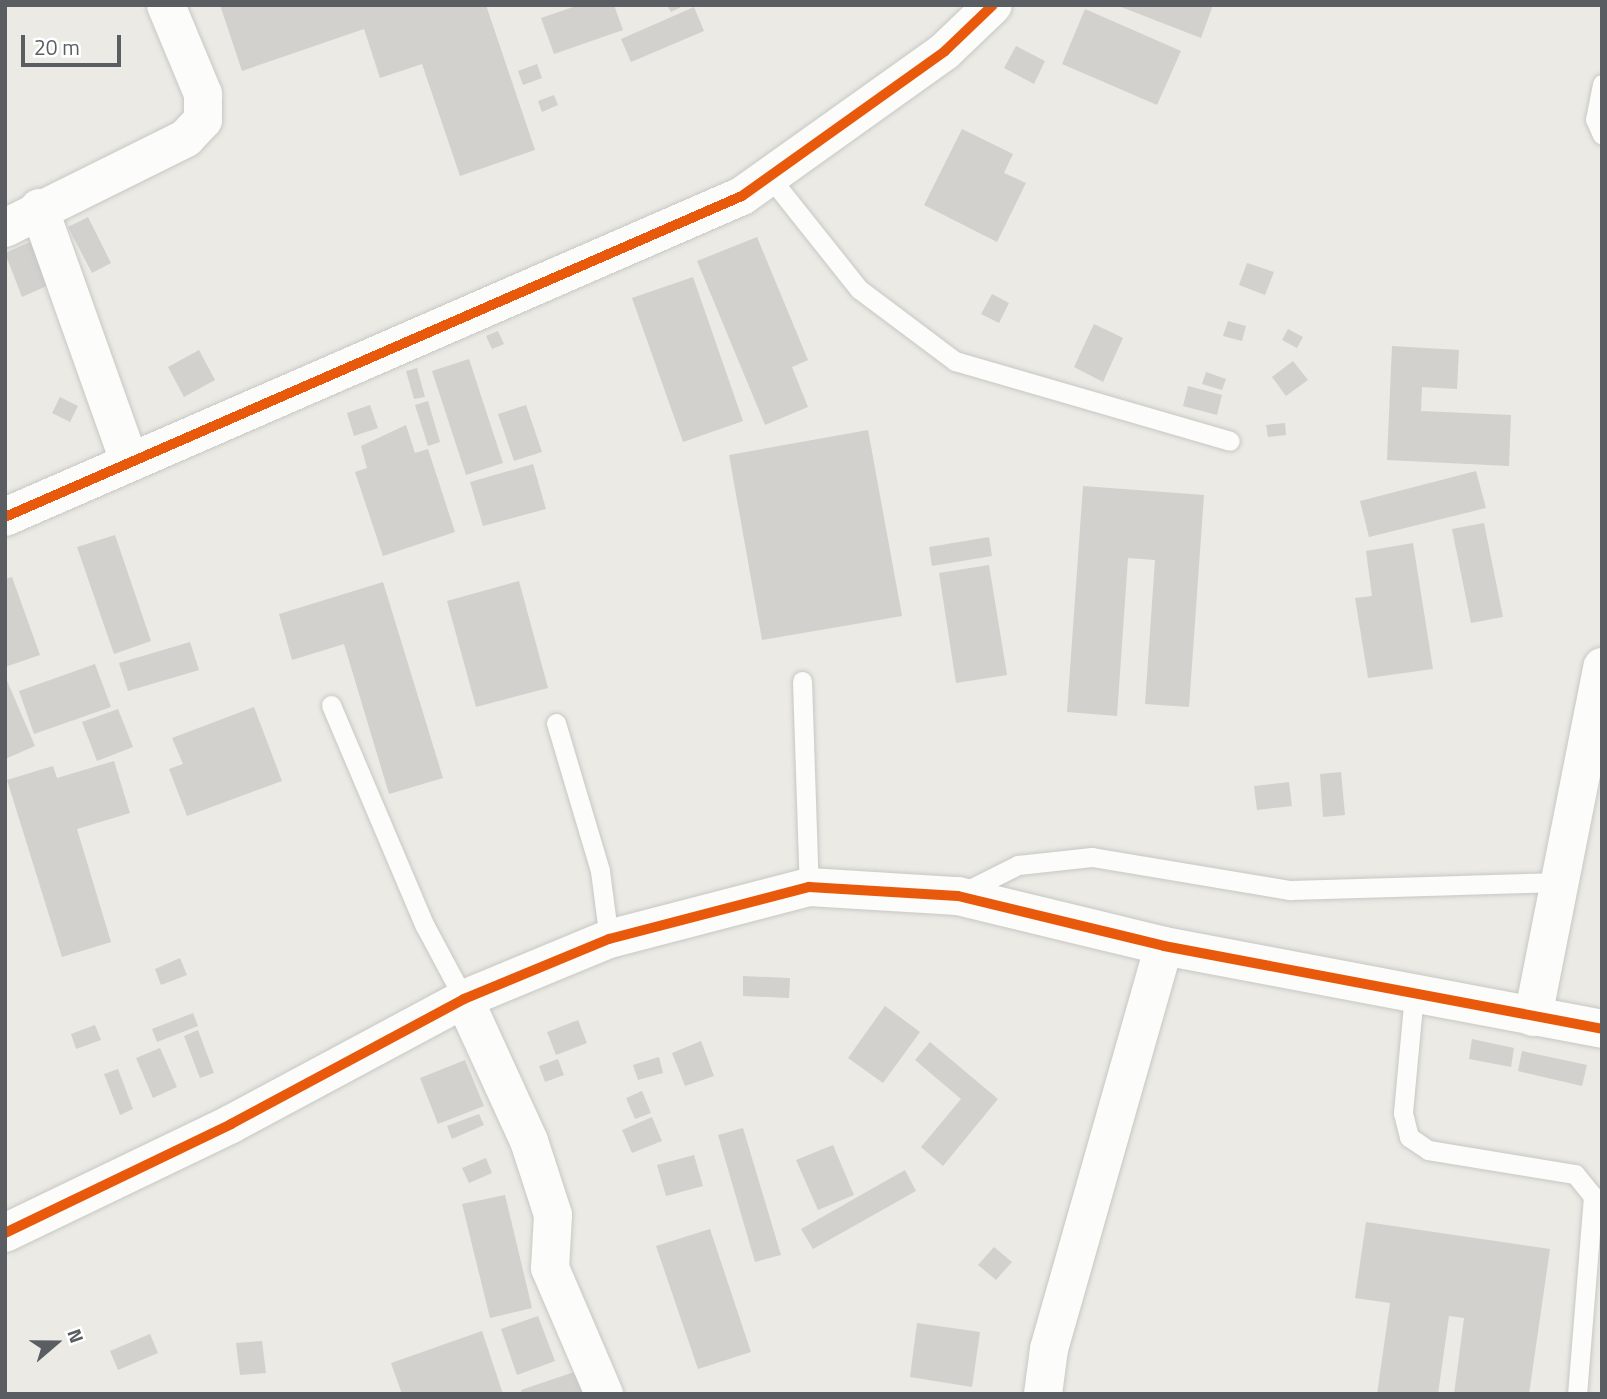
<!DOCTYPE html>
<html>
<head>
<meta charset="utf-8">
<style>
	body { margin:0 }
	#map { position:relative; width:1607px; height:1399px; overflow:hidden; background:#ebeae4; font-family:"Titillium Web",sans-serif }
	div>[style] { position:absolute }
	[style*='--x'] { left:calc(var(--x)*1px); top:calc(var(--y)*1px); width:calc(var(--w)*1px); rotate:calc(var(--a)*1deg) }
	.building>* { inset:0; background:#d2d1cd }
	.roads { filter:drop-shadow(0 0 2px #c7c7c5) drop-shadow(0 0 2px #c7c7c5) }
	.lane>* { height:19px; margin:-9.5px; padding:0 9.5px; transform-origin:9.5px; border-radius:9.5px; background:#fcfcfb }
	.street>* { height:38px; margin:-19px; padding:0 19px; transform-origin:19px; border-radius:19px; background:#fcfcfb }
	.secondary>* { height:38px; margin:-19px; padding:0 19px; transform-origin:19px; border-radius:19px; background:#fcfcfb }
	.cycleway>* { height:10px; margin:-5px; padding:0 5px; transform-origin:5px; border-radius:5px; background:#e8590c }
	span { translate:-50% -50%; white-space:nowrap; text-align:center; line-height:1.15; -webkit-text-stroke:5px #fff; paint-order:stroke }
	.frame { position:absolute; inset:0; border:7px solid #5a5e63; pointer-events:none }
	.north { position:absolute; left:21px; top:1308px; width:70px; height:70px; -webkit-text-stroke:5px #fff; paint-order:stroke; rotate:70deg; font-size:19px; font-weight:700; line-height:28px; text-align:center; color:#5a5e63 }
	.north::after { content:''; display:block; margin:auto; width:24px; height:32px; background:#5a5e63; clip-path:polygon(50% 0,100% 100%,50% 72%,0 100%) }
	.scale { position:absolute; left:21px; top:35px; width:100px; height:32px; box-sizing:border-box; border:4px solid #5a5e63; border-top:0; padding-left:9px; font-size:21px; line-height:24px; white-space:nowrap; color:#5a5e63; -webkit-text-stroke:5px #fff; paint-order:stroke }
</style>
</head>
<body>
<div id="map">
	<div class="building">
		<div style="clip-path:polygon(220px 5px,486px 5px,535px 150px,460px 176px,422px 64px,380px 78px,364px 29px,242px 71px)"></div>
		<div style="clip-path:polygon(579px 5px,614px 5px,623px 30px,554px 54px,541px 18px)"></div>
		<div style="clip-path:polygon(667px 5px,685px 5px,671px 12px)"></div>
		<div style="clip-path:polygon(1116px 5px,1213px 5px,1201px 38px)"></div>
		<div style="clip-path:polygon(694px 7px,704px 31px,631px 62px,621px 39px)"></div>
		<div style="clip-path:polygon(1085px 9px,1181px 51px,1157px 105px,1062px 64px)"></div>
		<div style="clip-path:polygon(1016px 46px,1045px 61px,1034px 84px,1004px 68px)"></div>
		<div style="clip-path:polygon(537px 64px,542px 78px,523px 85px,518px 71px)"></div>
		<div style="clip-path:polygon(554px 95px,558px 105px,542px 112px,538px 101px)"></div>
		<div style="clip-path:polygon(962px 129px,1013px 154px,1004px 173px,1026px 183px,997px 242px,924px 205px)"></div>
		<div style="clip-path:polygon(88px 217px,111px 263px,92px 273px,68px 227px)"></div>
		<div style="clip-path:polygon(757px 237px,808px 360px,792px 367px,808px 407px,765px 425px,697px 261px)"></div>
		<div style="clip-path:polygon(30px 242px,60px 280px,22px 297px,5px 253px)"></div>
		<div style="clip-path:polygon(1247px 263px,1274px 272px,1265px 295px,1239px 285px)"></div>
		<div style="clip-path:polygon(693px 277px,743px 421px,683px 442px,632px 298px)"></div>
		<div style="clip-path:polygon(992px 294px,1009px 303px,999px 323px,981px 314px)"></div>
		<div style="clip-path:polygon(1228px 321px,1246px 326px,1242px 341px,1223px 336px)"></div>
		<div style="clip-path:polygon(1094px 324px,1123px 338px,1103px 382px,1074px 367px)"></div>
		<div style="clip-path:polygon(1288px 329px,1303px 337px,1297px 348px,1282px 340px)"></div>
		<div style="clip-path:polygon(498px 331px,504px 344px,492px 349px,486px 336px)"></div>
		<div style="clip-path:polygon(1392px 346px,1459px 350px,1457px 389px,1422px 387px,1421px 411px,1511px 415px,1509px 466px,1387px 460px)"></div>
		<div style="clip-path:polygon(199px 350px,215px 380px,184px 397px,168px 367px)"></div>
		<div style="clip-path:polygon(469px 359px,503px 463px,466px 475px,432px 371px)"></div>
		<div style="clip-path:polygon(1293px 361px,1308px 380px,1286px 396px,1272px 377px)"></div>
		<div style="clip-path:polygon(417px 368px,425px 397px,414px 399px,406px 371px)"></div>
		<div style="clip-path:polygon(1206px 372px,1226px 379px,1222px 390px,1202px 384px)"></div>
		<div style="clip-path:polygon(1188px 386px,1222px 395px,1217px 415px,1183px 406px)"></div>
		<div style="clip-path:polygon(60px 397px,78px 406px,70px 422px,52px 413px)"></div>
		<div style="clip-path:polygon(428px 401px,440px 442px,428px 446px,415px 405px)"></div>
		<div style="clip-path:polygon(370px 405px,378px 428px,354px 436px,347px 413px)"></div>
		<div style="clip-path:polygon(526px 405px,542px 452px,514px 461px,498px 414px)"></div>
		<div style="clip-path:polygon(1285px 423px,1286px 435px,1268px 437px,1266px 425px)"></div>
		<div style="clip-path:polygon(406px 425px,415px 453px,428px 449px,455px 532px,383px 556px,355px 472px,367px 468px,361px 446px)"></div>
		<div style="clip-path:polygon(868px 430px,902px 616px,762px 640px,729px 455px)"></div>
		<div style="clip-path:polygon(533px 464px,546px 509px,483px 526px,470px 482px)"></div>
		<div style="clip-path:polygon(1476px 471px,1486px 508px,1369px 537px,1360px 501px)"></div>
		<div style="clip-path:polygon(1083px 486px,1204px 495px,1189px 707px,1145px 704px,1155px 560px,1128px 558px,1117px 716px,1067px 712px)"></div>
		<div style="clip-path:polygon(1484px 523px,1503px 617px,1471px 623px,1452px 529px)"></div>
		<div style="clip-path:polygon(115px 535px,151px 641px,114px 654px,77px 547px)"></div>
		<div style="clip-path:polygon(989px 537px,992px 556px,932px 566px,929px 547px)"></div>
		<div style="clip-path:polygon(1413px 543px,1433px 669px,1368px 678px,1355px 598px,1372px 596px,1366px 551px)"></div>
		<div style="clip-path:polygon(989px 565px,1007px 675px,956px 683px,939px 573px)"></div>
		<div style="clip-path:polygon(12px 577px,40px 655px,5px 667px,5px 579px)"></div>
		<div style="clip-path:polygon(519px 581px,548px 688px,476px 707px,447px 601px)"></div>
		<div style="clip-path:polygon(383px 582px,443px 778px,389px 794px,344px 644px,292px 660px,279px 614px)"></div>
		<div style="clip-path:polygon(190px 642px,199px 670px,128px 691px,119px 663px)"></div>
		<div style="clip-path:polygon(95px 664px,111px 707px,34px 734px,19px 691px)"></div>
		<div style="clip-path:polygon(5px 676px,35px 746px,5px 759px)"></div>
		<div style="clip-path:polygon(254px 707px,282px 781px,187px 816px,169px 769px,183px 764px,172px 738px)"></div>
		<div style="clip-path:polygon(118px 709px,133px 747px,97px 761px,82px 722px)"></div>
		<div style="clip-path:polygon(114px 761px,130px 813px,77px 829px,111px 942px,62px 957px,7px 780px,53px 766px,57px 778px)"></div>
		<div style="clip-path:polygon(1341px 772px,1345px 815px,1323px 817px,1320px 774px)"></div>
		<div style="clip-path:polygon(1289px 782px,1292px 806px,1257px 810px,1254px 786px)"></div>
		<div style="clip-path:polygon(180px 958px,187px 975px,161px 985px,155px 969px)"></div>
		<div style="clip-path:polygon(743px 976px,790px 978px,789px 998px,743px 996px)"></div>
		<div style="clip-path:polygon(885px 1006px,920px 1032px,883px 1083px,848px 1058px)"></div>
		<div style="clip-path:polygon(193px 1013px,198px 1026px,157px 1042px,152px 1029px)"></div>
		<div style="clip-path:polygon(578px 1020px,587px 1043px,556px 1055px,547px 1032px)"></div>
		<div style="clip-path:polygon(95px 1025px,101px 1040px,76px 1049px,71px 1034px)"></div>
		<div style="clip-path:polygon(198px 1030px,214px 1073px,200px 1078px,184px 1036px)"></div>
		<div style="clip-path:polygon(1472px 1039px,1514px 1048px,1511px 1067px,1469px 1059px)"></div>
		<div style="clip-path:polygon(701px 1041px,714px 1076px,685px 1086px,672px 1053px)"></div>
		<div style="clip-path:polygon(930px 1042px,998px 1099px,943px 1166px,921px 1147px,961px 1099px,915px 1060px)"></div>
		<div style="clip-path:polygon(160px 1048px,177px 1087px,153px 1098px,136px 1058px)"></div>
		<div style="clip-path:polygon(1522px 1051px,1587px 1065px,1582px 1086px,1518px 1071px)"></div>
		<div style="clip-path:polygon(659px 1057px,663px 1073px,638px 1080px,633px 1065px)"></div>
		<div style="clip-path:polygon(558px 1059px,564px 1075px,545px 1082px,539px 1066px)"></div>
		<div style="clip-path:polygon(465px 1060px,484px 1106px,438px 1124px,420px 1078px)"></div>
		<div style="clip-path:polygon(118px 1069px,133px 1109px,120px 1115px,104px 1074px)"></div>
		<div style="clip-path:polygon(642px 1091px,651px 1113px,635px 1119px,626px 1098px)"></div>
		<div style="clip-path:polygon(479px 1114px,484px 1125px,452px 1139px,447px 1126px)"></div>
		<div style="clip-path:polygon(652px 1117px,662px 1141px,632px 1153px,622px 1130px)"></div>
		<div style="clip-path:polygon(743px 1128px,781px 1255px,755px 1262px,718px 1135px)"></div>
		<div style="clip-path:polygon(833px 1145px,854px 1195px,818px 1210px,796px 1160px)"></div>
		<div style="clip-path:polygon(694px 1155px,703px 1186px,666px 1196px,657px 1165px)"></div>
		<div style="clip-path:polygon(486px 1158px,492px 1173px,469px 1183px,462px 1168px)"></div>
		<div style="clip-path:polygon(905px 1170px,916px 1191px,813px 1249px,801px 1229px)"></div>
		<div style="clip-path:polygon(505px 1195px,532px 1308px,490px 1318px,462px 1204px)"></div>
		<div style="clip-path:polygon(1366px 1222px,1550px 1249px,1529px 1394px,1454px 1394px,1464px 1318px,1449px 1316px,1438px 1394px,1377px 1394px,1390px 1303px,1355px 1298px)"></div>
		<div style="clip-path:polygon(710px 1229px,751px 1352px,698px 1369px,656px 1246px)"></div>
		<div style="clip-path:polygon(994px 1247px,1012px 1262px,996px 1280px,978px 1265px)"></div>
		<div style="clip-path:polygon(538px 1316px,555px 1361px,517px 1375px,501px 1329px)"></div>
		<div style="clip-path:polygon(917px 1323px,980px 1332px,972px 1387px,910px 1377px)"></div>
		<div style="clip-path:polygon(482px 1331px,503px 1394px,402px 1394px,391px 1363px)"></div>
		<div style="clip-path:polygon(150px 1334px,158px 1353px,118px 1370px,110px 1351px)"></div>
		<div style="clip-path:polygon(262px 1341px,266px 1373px,240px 1375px,236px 1343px)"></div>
		<div style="clip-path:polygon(580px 1370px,589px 1394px,522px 1394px,521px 1390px)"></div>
	</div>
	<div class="roads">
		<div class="lane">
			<div style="--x:1602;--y:84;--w:36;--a:101"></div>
			<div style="--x:1595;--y:119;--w:17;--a:66"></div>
			<div style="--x:769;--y:176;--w:144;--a:51.5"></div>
			<div style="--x:859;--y:289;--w:120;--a:36.9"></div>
			<div style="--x:955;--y:361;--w:286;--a:16.2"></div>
			<div style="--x:802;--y:681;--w:206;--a:88.1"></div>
			<div style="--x:331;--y:705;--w:240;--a:67"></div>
			<div style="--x:425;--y:926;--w:83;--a:61.9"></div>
			<div style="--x:556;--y:723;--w:154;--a:73.4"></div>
			<div style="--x:600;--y:871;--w:69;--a:82.5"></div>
			<div style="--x:962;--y:893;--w:63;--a:-26.6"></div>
			<div style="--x:1018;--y:865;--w:74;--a:-6.2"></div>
			<div style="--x:1092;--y:857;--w:201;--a:9.5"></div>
			<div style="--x:1290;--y:890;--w:270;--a:-1.7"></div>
			<div style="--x:1414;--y:994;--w:120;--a:95.3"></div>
			<div style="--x:1403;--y:1113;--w:25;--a:76"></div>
			<div style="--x:1409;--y:1137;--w:23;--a:34"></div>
			<div style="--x:1428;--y:1150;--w:149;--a:9.3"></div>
			<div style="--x:1575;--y:1174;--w:28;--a:51"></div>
			<div style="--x:1593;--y:1196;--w:199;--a:94.6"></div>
		</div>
		<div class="street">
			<div style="--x:39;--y:208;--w:269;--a:70.4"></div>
			<div style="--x:5;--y:228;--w:202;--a:-26.4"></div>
			<div style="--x:186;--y:138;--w:25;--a:-47"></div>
			<div style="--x:203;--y:120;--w:26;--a:-90"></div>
			<div style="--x:203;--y:94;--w:96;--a:-112.6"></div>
			<div style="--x:5;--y:517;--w:804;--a:-23.54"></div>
			<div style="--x:742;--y:196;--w:249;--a:-35.5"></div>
			<div style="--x:945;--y:51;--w:66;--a:-43.8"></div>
			<div style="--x:464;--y:999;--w:156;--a:65.4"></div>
			<div style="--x:529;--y:1141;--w:78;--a:72"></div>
			<div style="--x:553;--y:1215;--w:53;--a:93.2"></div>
			<div style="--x:550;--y:1268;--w:137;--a:66.8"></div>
			<div style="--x:1533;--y:1017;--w:357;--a:-78.8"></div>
			<div style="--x:1043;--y:1394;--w:45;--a:-82.4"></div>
			<div style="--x:1049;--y:1349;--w:419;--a:-74.1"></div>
		</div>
		<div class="secondary">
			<div style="--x:5;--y:1233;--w:251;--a:-25.7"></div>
			<div style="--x:231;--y:1124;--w:264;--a:-28.2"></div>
			<div style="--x:464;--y:999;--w:157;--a:-22.5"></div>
			<div style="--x:609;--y:939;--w:207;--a:-14.6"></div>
			<div style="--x:809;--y:887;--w:149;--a:3.5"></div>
			<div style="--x:958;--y:896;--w:212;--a:13.6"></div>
			<div style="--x:1164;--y:946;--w:446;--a:10.7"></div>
		</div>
	</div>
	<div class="cycleway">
		<div style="--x:5;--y:517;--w:804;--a:-23.54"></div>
		<div style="--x:742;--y:196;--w:249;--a:-35.5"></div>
		<div style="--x:945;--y:51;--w:66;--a:-43.8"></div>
		<div style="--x:5;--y:1233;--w:251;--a:-25.7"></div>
		<div style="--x:231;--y:1124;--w:264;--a:-28.2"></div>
		<div style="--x:464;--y:999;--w:157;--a:-22.5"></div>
		<div style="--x:609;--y:939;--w:207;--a:-14.6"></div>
		<div style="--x:809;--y:887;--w:149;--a:3.5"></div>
		<div style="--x:958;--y:896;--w:212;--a:13.6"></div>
		<div style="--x:1164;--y:946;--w:446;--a:10.7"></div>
	</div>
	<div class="frame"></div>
	<div class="north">N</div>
	<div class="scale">20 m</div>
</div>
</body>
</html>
